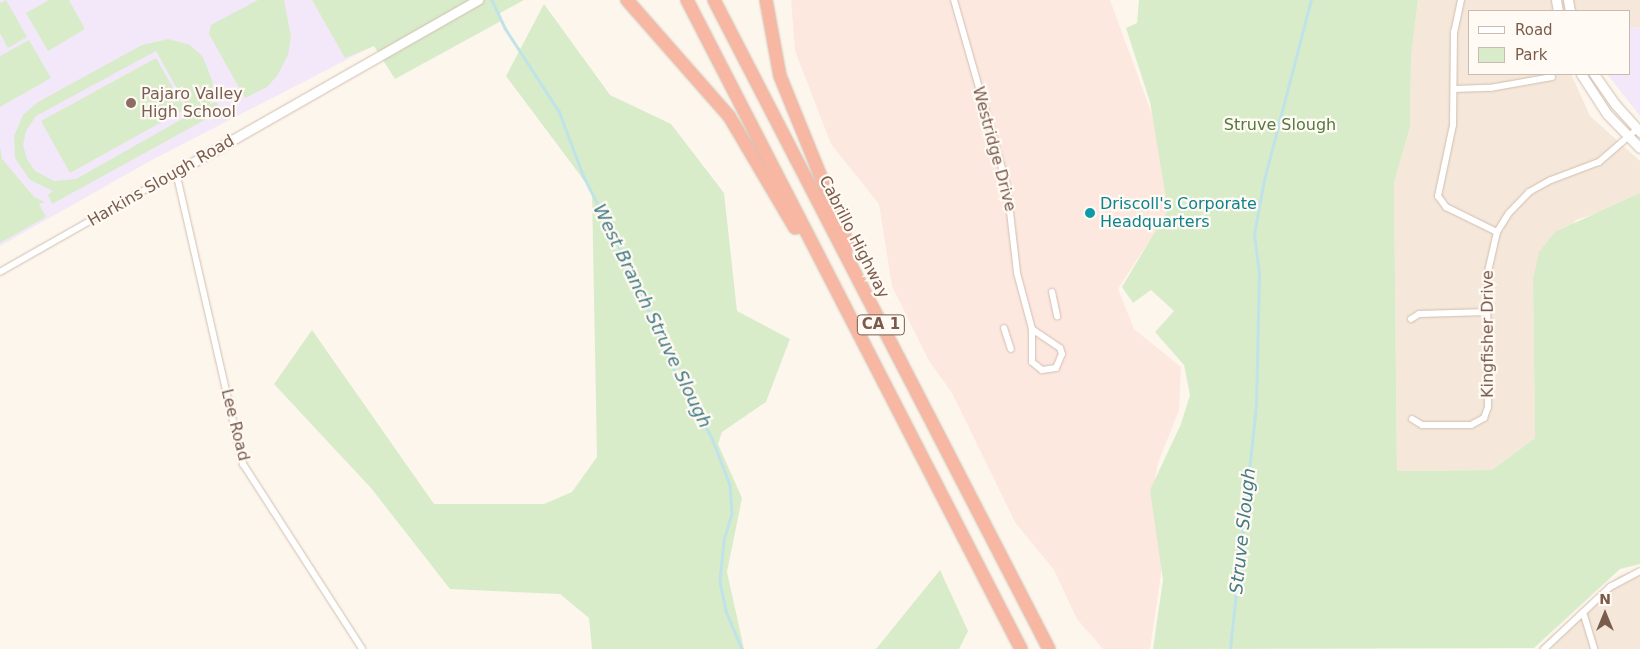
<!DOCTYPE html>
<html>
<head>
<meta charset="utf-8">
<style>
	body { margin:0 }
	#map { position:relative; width:1640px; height:649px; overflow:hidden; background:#fdf6ec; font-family:"DejaVu Sans",sans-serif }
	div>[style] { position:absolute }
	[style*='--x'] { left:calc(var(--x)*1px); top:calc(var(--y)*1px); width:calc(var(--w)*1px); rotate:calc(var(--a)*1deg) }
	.residential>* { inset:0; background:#f5e8da }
	.commercial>* { inset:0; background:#fde8e0 }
	.education>* { inset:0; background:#f3e8fa }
	.green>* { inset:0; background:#d8ecc9 }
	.stream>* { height:2.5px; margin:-1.25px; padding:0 1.25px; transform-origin:1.25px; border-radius:1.25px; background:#bfe3e8 }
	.roads { filter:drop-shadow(0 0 1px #d1beb0) drop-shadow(0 0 1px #d1beb0) }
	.street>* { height:6px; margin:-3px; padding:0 3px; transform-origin:3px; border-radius:3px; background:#fff }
	.secondary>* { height:9px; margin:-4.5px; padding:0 4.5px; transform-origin:4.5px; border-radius:4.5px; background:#fff }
	.highway>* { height:12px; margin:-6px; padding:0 6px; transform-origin:6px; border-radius:6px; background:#f7b7a3 }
	.dots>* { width:14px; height:14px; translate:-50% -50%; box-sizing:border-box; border:2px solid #fffaf3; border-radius:50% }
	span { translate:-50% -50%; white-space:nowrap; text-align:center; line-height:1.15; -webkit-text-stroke:4.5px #fffaf3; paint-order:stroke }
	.shield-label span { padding:1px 4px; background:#fffaf3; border:1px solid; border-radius:4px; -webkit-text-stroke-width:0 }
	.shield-label { font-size:15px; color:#7a5c4d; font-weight:700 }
	.education-label { font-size:16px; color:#785e54 }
	.left { translate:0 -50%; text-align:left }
	.park-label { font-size:16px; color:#537a41 }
	.street-label { font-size:16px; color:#7a5c4d }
	.culture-label { font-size:16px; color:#0d838f }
	.water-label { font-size:18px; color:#437c86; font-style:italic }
	.legend { position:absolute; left:1468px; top:10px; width:162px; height:65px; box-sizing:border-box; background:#fffaf3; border:1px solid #cabbb1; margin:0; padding:6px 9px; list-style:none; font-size:15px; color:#7a5c4d }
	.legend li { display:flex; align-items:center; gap:10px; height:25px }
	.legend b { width:25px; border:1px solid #cabbb1 }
	.north { position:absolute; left:1580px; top:589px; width:50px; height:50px; -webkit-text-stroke:4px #fffaf3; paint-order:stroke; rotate:0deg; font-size:14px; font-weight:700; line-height:20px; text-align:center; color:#7a5c4d }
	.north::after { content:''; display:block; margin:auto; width:18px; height:22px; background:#7a5c4d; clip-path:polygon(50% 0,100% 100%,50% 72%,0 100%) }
</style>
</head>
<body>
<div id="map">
	<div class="residential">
		<div style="clip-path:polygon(1418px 0,1640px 0,1640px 28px,1629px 27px,1629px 11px,1469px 11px,1469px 74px,1571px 74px,1590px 116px,1640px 161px,1640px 193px,1609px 209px,1576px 220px,1533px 279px,1535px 438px,1492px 470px,1397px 471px,1394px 183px,1410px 127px,1411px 56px)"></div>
		<div style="clip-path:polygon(1640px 569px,1640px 649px,1537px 649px,1619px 576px)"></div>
	</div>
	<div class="commercial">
		<div style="clip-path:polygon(791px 0,1110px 0,1157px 128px,1168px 212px,1118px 289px,1134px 329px,1181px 367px,1179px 410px,1158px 463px,1152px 495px,1163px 560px,1150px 649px,1103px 649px,1077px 619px,1054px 570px,1015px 522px,952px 393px,929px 361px,892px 286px,879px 204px,831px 144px,795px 51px)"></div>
	</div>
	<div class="education">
		<div style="clip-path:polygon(0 0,344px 0,375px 45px,150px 161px,0 246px)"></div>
		<div style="clip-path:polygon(1629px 27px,1640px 28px,1640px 116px,1607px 74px,1629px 74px)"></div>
	</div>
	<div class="green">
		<div style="clip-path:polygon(6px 0,27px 37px,8px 48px,0 33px,0 3px)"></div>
		<div style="clip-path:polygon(49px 0,69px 0,85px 29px,48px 51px,26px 13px)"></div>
		<div style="clip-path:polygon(258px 0,284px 0,291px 37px,288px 55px,277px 76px,267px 87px,245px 98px,209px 34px,211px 25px)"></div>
		<div style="clip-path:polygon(312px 0,524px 0,500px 13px,501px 21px,395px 79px,374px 46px,345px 58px)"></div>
		<div style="clip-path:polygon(1139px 0,1418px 0,1411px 57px,1410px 127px,1394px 183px,1397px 471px,1492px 470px,1535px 438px,1533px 279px,1539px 252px,1555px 232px,1640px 193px,1640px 564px,1620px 569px,1534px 648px,1153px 649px,1163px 580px,1150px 490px,1181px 424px,1190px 395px,1184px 365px,1155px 332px,1174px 311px,1151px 290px,1133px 303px,1122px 287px,1168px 210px,1150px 102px,1126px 28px,1137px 23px)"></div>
		<div style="clip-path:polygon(544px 4px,610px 95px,671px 124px,724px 193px,737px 311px,790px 339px,766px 402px,722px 432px,718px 444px,742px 498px,727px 572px,744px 649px,592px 649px,589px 618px,560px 594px,450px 589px,371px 488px,274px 384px,312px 330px,434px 504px,544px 504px,572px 492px,597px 457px,592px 191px,506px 76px)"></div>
		<div style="clip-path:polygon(evenodd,168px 39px,190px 45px,203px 57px,213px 83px,210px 104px,216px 102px,221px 111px,52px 204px,48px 195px,53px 191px,30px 180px,15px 158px,14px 136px,23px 115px,38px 102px,142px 45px,168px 39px,156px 51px,191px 114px,76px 179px,54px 181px,35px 171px,27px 159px,23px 145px,26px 131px,36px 116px,156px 51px)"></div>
		<div style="clip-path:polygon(29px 40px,51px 78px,0 107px,0 56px)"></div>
		<div style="clip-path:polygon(156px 58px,185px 109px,70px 173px,41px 121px)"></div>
		<div style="clip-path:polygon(0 147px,2px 159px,34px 197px,45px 202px,39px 204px,46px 217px,0 243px)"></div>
		<div style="clip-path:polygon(940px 570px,968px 631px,959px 649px,876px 649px)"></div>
	</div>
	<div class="stream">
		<div style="--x:492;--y:0;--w:31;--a:65"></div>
		<div style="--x:505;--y:28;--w:99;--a:57"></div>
		<div style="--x:559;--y:111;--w:71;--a:69.3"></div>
		<div style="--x:584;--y:177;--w:120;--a:63.2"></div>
		<div style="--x:638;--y:284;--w:89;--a:67.5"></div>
		<div style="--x:672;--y:366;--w:82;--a:60.9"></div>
		<div style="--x:712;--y:438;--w:50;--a:69"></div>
		<div style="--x:730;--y:485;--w:29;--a:86"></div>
		<div style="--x:732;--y:514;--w:28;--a:107"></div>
		<div style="--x:724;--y:541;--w:41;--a:95.6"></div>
		<div style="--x:720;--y:582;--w:30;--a:78"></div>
		<div style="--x:726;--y:611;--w:41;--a:67.2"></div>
		<div style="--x:1230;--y:649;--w:245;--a:-83.9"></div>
		<div style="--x:1256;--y:405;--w:131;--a:-88.7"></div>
		<div style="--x:1259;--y:274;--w:40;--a:-97.1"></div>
		<div style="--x:1254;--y:234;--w:55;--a:-79.5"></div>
		<div style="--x:1264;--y:180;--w:186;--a:-75.4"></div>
	</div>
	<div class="roads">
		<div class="street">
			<div style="--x:954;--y:0;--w:193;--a:74.1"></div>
			<div style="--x:1007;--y:186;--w:88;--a:83.4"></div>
			<div style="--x:1017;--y:273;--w:58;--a:75"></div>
			<div style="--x:1032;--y:329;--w:33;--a:90"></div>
			<div style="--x:1032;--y:362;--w:13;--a:39"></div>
			<div style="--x:1042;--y:370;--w:14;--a:-8"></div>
			<div style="--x:1056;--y:368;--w:15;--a:-67"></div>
			<div style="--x:1062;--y:354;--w:6;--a:-108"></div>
			<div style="--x:1060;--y:348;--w:34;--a:-146"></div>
			<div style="--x:1461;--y:0;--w:33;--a:102"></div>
			<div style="--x:1454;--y:32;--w:93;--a:90.6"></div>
			<div style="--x:1453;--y:125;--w:73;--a:101.9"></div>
			<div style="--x:1438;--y:196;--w:14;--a:54"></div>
			<div style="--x:1446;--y:207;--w:57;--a:26.1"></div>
			<div style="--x:1454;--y:89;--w:36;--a:-2"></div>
			<div style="--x:1490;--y:88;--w:63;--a:-10.1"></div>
			<div style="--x:0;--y:272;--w:202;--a:-29.6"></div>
			<div style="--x:176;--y:172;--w:300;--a:77.1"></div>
			<div style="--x:243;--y:464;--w:220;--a:57.2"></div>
			<div style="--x:1052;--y:292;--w:25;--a:78"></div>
			<div style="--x:1411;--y:319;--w:9;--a:-32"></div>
			<div style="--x:1419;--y:314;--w:68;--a:-1.7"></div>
			<div style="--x:1004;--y:328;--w:22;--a:72"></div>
			<div style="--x:1412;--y:419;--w:12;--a:31"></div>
			<div style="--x:1422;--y:425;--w:49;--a:0"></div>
			<div style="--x:1471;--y:425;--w:15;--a:-28"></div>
			<div style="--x:1484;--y:418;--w:12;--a:-70"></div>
			<div style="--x:1488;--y:407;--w:131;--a:-90.4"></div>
			<div style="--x:1487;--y:276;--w:45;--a:-77.2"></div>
			<div style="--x:1497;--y:232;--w:22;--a:-58"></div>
			<div style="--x:1509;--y:213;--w:29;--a:-46"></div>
			<div style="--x:1529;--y:192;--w:25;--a:-29"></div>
			<div style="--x:1551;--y:180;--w:51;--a:-20.6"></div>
			<div style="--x:1599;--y:162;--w:50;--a:-41"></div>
			<div style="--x:1583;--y:612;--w:39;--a:73"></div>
			<div style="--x:1544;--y:649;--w:91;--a:-43.2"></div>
			<div style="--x:1610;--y:587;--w:34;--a:-28"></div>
		</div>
		<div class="secondary">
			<div style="--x:1556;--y:0;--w:11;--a:80"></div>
			<div style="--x:1568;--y:0;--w:11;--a:80"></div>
			<div style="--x:1581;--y:74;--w:48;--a:57"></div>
			<div style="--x:1607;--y:114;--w:47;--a:45.9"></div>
			<div style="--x:1594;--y:74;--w:37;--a:55"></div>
			<div style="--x:1615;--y:104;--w:38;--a:48"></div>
			<div style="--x:176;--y:172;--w:348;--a:-29.7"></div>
		</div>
		<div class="highway">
			<div style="--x:627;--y:0;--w:154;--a:48.7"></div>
			<div style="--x:729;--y:116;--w:130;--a:59.5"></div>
			<div style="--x:687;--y:0;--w:730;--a:62.77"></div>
			<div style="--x:714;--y:0;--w:730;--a:62.7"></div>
			<div style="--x:766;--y:0;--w:77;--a:79.6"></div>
			<div style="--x:780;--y:76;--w:183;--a:67.9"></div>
		</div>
	</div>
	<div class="dots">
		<div style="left:131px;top:103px;background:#8d6e63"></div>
		<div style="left:1090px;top:213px;background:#0f9aa8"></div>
	</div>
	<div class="shield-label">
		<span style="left:881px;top:325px">CA 1</span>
	</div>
	<div class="education-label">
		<span class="left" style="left:141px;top:103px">Pajaro Valley<br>High School</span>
	</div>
	<div class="park-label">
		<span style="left:1280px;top:125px">Struve Slough</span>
	</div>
	<div class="street-label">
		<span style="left:994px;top:149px;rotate:75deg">Westridge Drive</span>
		<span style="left:161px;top:181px;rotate:-30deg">Harkins Slough Road</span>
		<span style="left:854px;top:237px;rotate:63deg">Cabrillo Highway</span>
		<span style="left:1488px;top:334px;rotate:-90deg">Kingfisher Drive</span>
		<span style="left:235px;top:425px;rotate:76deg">Lee Road</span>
	</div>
	<div class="culture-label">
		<span class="left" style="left:1100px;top:213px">Driscoll's Corporate<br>Headquarters</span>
	</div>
	<div class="water-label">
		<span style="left:652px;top:316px;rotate:64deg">West Branch Struve Slough</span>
		<span style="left:1243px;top:531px;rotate:-84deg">Struve Slough</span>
	</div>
	<ul class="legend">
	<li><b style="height:6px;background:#fff"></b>Road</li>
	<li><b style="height:14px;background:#d8ecc9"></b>Park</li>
	</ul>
	<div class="north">N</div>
</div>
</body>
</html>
